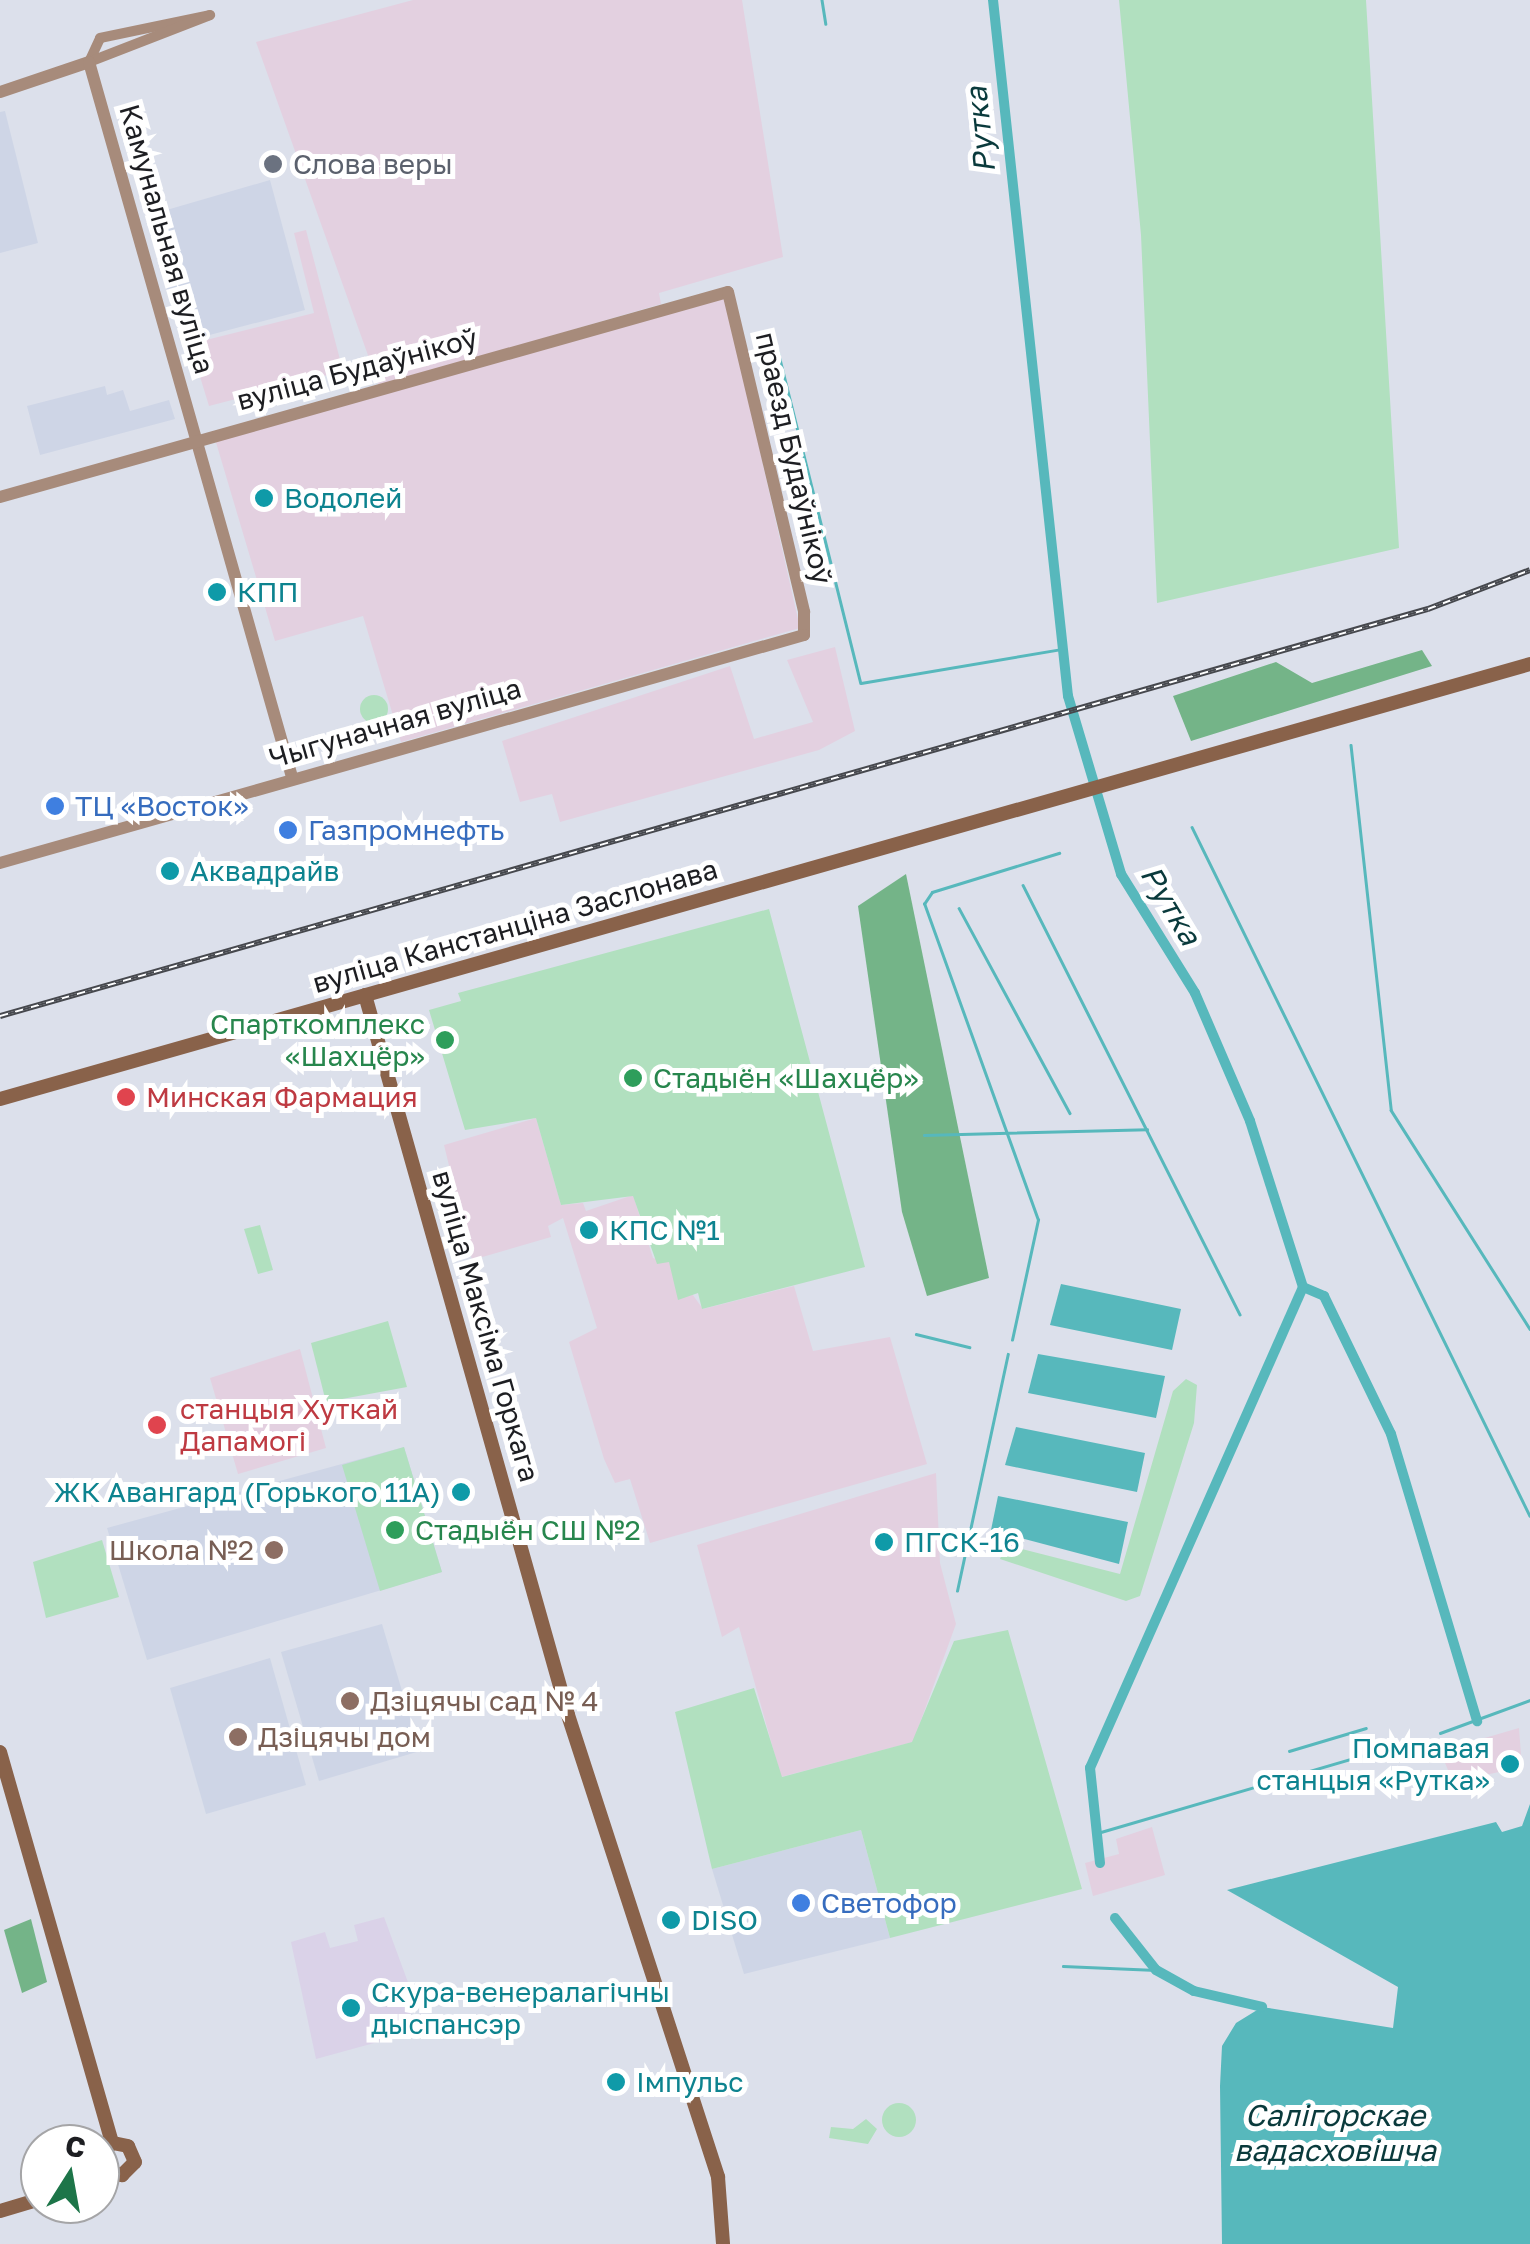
<!DOCTYPE html>
<html>
<head>
<meta charset="utf-8">
<style>
	body { margin:0 }
	#map { position:relative; width:1530px; height:2244px; overflow:hidden; background:#dce0eb; font-family:"Golos Text",sans-serif }
	div>[style] { position:absolute }
	[style*='--x'] { left:calc(var(--x)*1px); top:calc(var(--y)*1px); width:calc(var(--w)*1px); rotate:calc(var(--a)*1deg) }
	.built>* { inset:0; background:#ced5e6 }
	.industrial>* { inset:0; background:#e3d0e0 }
	.medical>* { inset:0; background:#dad2e8 }
	.green>* { inset:0; background:#b1e0bf }
	.round { border-radius:50% }
	.forest>* { inset:0; background:#74b488 }
	.water>* { inset:0; background:#57b8bc }
	.stream>* { height:2.5px; margin:-1.25px; padding:0 1.25px; transform-origin:1.25px; border-radius:1.25px; background:#57b8bc }
	.canal>* { height:10px; margin:-5px; padding:0 5px; transform-origin:5px; border-radius:5px; background:#57b8bc }
	.minor>* { height:10px; margin:-5px; padding:0 5px; transform-origin:5px; border-radius:5px; background:#a78b7b }
	.tertiary>* { height:12px; margin:-6px; padding:0 6px; transform-origin:6px; border-radius:6px; background:#a78b7b }
	.secondary>* { height:14px; margin:-7px; padding:0 7px; transform-origin:7px; border-radius:7px; background:#89624a }
	.rail>* { height:6px; margin-top:-3px; transform-origin:0; background:repeating-linear-gradient(90deg,#fff 0 8px,#46484d 0 16px); box-sizing:border-box; border-block:2px solid #46484d }
	.dots>* { width:28px; height:28px; translate:-50% -50%; box-sizing:border-box; border:5px solid #fff; border-radius:50% }
	span { translate:-50% -50%; white-space:nowrap; text-align:center; line-height:1.15; -webkit-text-stroke:10px #fff; paint-order:stroke }
	.worship-label { font-size:28px; color:#5b616d }
	.left { translate:0 -50%; text-align:left }
	.street-label { font-size:28px; color:#1d1e22 }
	.culture-label { font-size:28px; color:#0d838f }
	.right { translate:-100% -50%; text-align:right }
	.shop-label { font-size:28px; color:#366cbe }
	.leisure-label { font-size:28px; color:#27864d }
	.health-label { font-size:28px; color:#be3a42 }
	.education-label { font-size:28px; color:#785e54 }
	.water-label { font-size:30px; color:#0a3a3c; font-style:italic }
	.north { position:absolute; left:20px; top:2124px; width:100px; height:100px; box-sizing:border-box; background:#fff; border:2px solid #a5a5a7; border-radius:50%; rotate:11deg; font-size:28px; font-weight:700; line-height:40px; text-align:center; color:#1d1e22 }
	.north::after { content:''; display:block; margin:auto; width:35px; height:45px; background:#1d7549; clip-path:polygon(50% 0,100% 100%,50% 72%,0 100%) }
</style>
</head>
<body>
<div id="map">
	<div class="built">
		<div style="clip-path:polygon(5px 111px,38px 243px,0 253px,0 112px)"></div>
		<div style="clip-path:polygon(270px 180px,305px 310px,183px 342px,146px 216px)"></div>
		<div style="clip-path:polygon(105px 386px,107px 395px,123px 390px,130px 411px,169px 400px,175px 419px,40px 455px,27px 406px)"></div>
		<div style="clip-path:polygon(404px 1447px,442px 1572px,147px 1660px,107px 1528px)"></div>
		<div style="clip-path:polygon(382px 1624px,420px 1751px,319px 1781px,281px 1652px)"></div>
		<div style="clip-path:polygon(270px 1658px,306px 1785px,206px 1814px,170px 1688px)"></div>
		<div style="clip-path:polygon(861px 1830px,890px 1938px,744px 1974px,712px 1869px)"></div>
	</div>
	<div class="industrial">
		<div style="clip-path:polygon(413px 0,742px 0,783px 257px,659px 293px,661px 304px,379px 386px,256px 42px)"></div>
		<div style="clip-path:polygon(306px 230px,343px 371px,209px 406px,190px 344px,314px 313px,294px 233px)"></div>
		<div style="clip-path:polygon(725px 297px,800px 628px,401px 742px,363px 616px,275px 641px,215px 439px)"></div>
		<div style="clip-path:polygon(835px 647px,855px 731px,819px 750px,560px 822px,552px 794px,520px 802px,502px 741px,730px 666px,754px 739px,813px 722px,787px 660px)"></div>
		<div style="clip-path:polygon(536px 1118px,561px 1205px,583px 1203px,586px 1211px,633px 1195px,653px 1258px,669px 1262px,703px 1309px,794px 1286px,813px 1351px,890px 1337px,927px 1464px,650px 1543px,630px 1479px,615px 1483px,604px 1459px,569px 1342px,597px 1328px,563px 1218px,548px 1226px,551px 1237px,472px 1260px,444px 1145px)"></div>
		<div style="clip-path:polygon(300px 1349px,326px 1448px,238px 1474px,210px 1378px)"></div>
		<div style="clip-path:polygon(936px 1473px,940px 1563px,956px 1624px,913px 1742px,781px 1777px,739px 1627px,722px 1637px,697px 1545px)"></div>
		<div style="clip-path:polygon(1519px 1728px,1522px 1767px,1453px 1782px,1440px 1751px)"></div>
		<div style="clip-path:polygon(1152px 1827px,1165px 1875px,1093px 1896px,1085px 1863px,1119px 1854px,1116px 1839px)"></div>
	</div>
	<div class="medical">
		<div style="clip-path:polygon(384px 1917px,413px 1996px,407px 2034px,316px 2059px,291px 1942px,325px 1932px,330px 1948px,358px 1941px,354px 1925px)"></div>
	</div>
	<div class="green">
		<div style="clip-path:polygon(1119px 0,1366px 0,1399px 548px,1157px 603px,1141px 235px)"></div>
		<div class="round" style="left:360px;top:695px;width:28px;height:28px"></div>
		<div style="clip-path:polygon(769px 909px,865px 1267px,702px 1309px,698px 1293px,678px 1300px,669px 1262px,657px 1264px,633px 1196px,561px 1205px,536px 1118px,465px 1130px,429px 1010px,461px 1001px,458px 993px)"></div>
		<div style="clip-path:polygon(260px 1225px,273px 1270px,258px 1274px,244px 1229px)"></div>
		<div style="clip-path:polygon(388px 1321px,407px 1387px,326px 1402px,311px 1343px)"></div>
		<div style="clip-path:polygon(1186px 1379px,1197px 1385px,1194px 1423px,1140px 1596px,1126px 1601px,1000px 1559px,1006px 1545px,1120px 1574px,1173px 1391px)"></div>
		<div style="clip-path:polygon(404px 1447px,442px 1572px,380px 1591px,342px 1465px)"></div>
		<div style="clip-path:polygon(102px 1540px,119px 1597px,46px 1618px,33px 1562px)"></div>
		<div style="clip-path:polygon(1008px 1630px,1082px 1889px,890px 1938px,861px 1830px,712px 1869px,675px 1712px,754px 1688px,782px 1777px,912px 1742px,954px 1641px)"></div>
		<div class="round" style="left:882px;top:2103px;width:34px;height:34px"></div>
		<div style="clip-path:polygon(866px 2119px,877px 2129px,868px 2144px,829px 2138px,831px 2127px,853px 2129px)"></div>
	</div>
	<div class="forest">
		<div style="clip-path:polygon(1422px 650px,1432px 666px,1191px 741px,1173px 696px,1276px 662px,1312px 683px)"></div>
		<div style="clip-path:polygon(906px 874px,989px 1278px,927px 1296px,902px 1212px,858px 906px)"></div>
		<div style="clip-path:polygon(31px 1919px,47px 1982px,22px 1993px,4px 1930px)"></div>
	</div>
	<div class="water">
		<div style="clip-path:polygon(1061px 1284px,1181px 1309px,1172px 1350px,1050px 1325px)"></div>
		<div style="clip-path:polygon(1038px 1354px,1165px 1376px,1156px 1418px,1028px 1393px)"></div>
		<div style="clip-path:polygon(1016px 1427px,1145px 1453px,1137px 1492px,1005px 1465px)"></div>
		<div style="clip-path:polygon(998px 1496px,1128px 1522px,1119px 1564px,991px 1530px)"></div>
		<div style="clip-path:polygon(1530px 1804px,1530px 2244px,1222px 2244px,1220px 2086px,1222px 2046px,1236px 2023px,1262px 2007px,1393px 2028px,1398px 1987px,1227px 1890px,1496px 1822px,1502px 1832px,1522px 1826px)"></div>
	</div>
	<div class="stream">
		<div style="--x:822;--y:0;--w:24;--a:81"></div>
		<div style="--x:777;--y:347;--w:346;--a:76"></div>
		<div style="--x:861;--y:683;--w:204;--a:-9.6"></div>
		<div style="--x:1351;--y:745;--w:367;--a:83.7"></div>
		<div style="--x:1391;--y:1110;--w:259;--a:57.6"></div>
		<div style="--x:1192;--y:827;--w:767;--a:63.87"></div>
		<div style="--x:1023;--y:885;--w:481;--a:63.2"></div>
		<div style="--x:959;--y:908;--w:233;--a:61.6"></div>
		<div style="--x:924;--y:1135;--w:223;--a:-1.5"></div>
		<div style="--x:916;--y:1334;--w:55;--a:13.8"></div>
		<div style="--x:1012;--y:1340;--w:123;--a:-77.8"></div>
		<div style="--x:1038;--y:1220;--w:336;--a:-109.8"></div>
		<div style="--x:924;--y:904;--w:14;--a:-56"></div>
		<div style="--x:932;--y:892;--w:133;--a:-17.1"></div>
		<div style="--x:957;--y:1591;--w:242;--a:-77.9"></div>
		<div style="--x:1440;--y:1733;--w:96;--a:-20.1"></div>
		<div style="--x:1289;--y:1751;--w:80;--a:-16.6"></div>
		<div style="--x:1094;--y:1834;--w:334;--a:-16.3"></div>
		<div style="--x:1063;--y:1966;--w:93;--a:2.5"></div>
	</div>
	<div class="canal">
		<div style="--x:993;--y:0;--w:700;--a:83.85"></div>
		<div style="--x:1068;--y:696;--w:186;--a:73.4"></div>
		<div style="--x:1121;--y:874;--w:140;--a:58.1"></div>
		<div style="--x:1195;--y:993;--w:139;--a:66.7"></div>
		<div style="--x:1250;--y:1121;--w:174;--a:72.3"></div>
		<div style="--x:1303;--y:1287;--w:23;--a:23"></div>
		<div style="--x:1324;--y:1296;--w:153;--a:64.1"></div>
		<div style="--x:1391;--y:1434;--w:300;--a:73.3"></div>
		<div style="--x:1100;--y:1863;--w:96;--a:-96"></div>
		<div style="--x:1090;--y:1768;--w:526;--a:-66.11"></div>
		<div style="--x:1115;--y:1918;--w:66;--a:51.7"></div>
		<div style="--x:1156;--y:1970;--w:43;--a:28.9"></div>
		<div style="--x:1194;--y:1991;--w:70;--a:13.2"></div>
	</div>
	<div class="minor">
		<div style="--x:89;--y:62;--w:26;--a:-65"></div>
		<div style="--x:100;--y:38;--w:112;--a:-11.8"></div>
		<div style="--x:89;--y:62;--w:130;--a:-21.2"></div>
	</div>
	<div class="tertiary">
		<div style="--x:0;--y:92;--w:94;--a:-18.6"></div>
		<div style="--x:89;--y:62;--w:743;--a:74.15"></div>
		<div style="--x:0;--y:497;--w:756;--a:-15.73"></div>
		<div style="--x:728;--y:292;--w:329;--a:76.6"></div>
		<div style="--x:804;--y:612;--w:23;--a:90"></div>
		<div style="--x:804;--y:635;--w:836;--a:164.17"></div>
	</div>
	<div class="secondary">
		<div style="--x:365;--y:995;--w:748;--a:74.25"></div>
		<div style="--x:568;--y:1715;--w:486;--a:72"></div>
		<div style="--x:718;--y:2177;--w:67;--a:85.7"></div>
		<div style="--x:0;--y:1099;--w:1591;--a:-15.87"></div>
		<div style="--x:0;--y:1752;--w:407;--a:74"></div>
		<div style="--x:103;--y:2170;--w:20;--a:15"></div>
		<div style="--x:122;--y:2175;--w:18;--a:-45"></div>
		<div style="--x:135;--y:2162;--w:17;--a:-114"></div>
		<div style="--x:128;--y:2146;--w:16;--a:-169"></div>
		<div style="--x:103;--y:2170;--w:16;--a:-97"></div>
		<div style="--x:101;--y:2154;--w:16;--a:-45"></div>
		<div style="--x:0;--y:2211;--w:42;--a:-16.7"></div>
	</div>
	<div class="rail">
		<div style="--x:0;--y:1016;--w:1485;--a:-15.91"></div>
		<div style="--x:1428;--y:609;--w:109;--a:-20.9"></div>
	</div>
	<div class="dots">
		<div style="left:273px;top:164px;background:#6b7280"></div>
		<div style="left:264px;top:498px;background:#0f9aa8"></div>
		<div style="left:217px;top:592px;background:#0f9aa8"></div>
		<div style="left:55px;top:806px;background:#3f7fe0"></div>
		<div style="left:288px;top:830px;background:#3f7fe0"></div>
		<div style="left:170px;top:871px;background:#0f9aa8"></div>
		<div style="left:445px;top:1040px;background:#2e9e5b"></div>
		<div style="left:633px;top:1078px;background:#2e9e5b"></div>
		<div style="left:126px;top:1097px;background:#e0444e"></div>
		<div style="left:589px;top:1230px;background:#0f9aa8"></div>
		<div style="left:157px;top:1425px;background:#e0444e"></div>
		<div style="left:461px;top:1492px;background:#0f9aa8"></div>
		<div style="left:395px;top:1530px;background:#2e9e5b"></div>
		<div style="left:884px;top:1542px;background:#0f9aa8"></div>
		<div style="left:274px;top:1550px;background:#8d6e63"></div>
		<div style="left:350px;top:1701px;background:#8d6e63"></div>
		<div style="left:238px;top:1737px;background:#8d6e63"></div>
		<div style="left:1510px;top:1764px;background:#0f9aa8"></div>
		<div style="left:801px;top:1903px;background:#3f7fe0"></div>
		<div style="left:671px;top:1920px;background:#0f9aa8"></div>
		<div style="left:351px;top:2008px;background:#0f9aa8"></div>
		<div style="left:616px;top:2082px;background:#0f9aa8"></div>
	</div>
	<div class="worship-label">
		<span class="left" style="left:293px;top:164px">Слова веры</span>
	</div>
	<div class="street-label">
		<span style="left:167px;top:239px;rotate:74deg">Камунальная вуліца</span>
		<span style="left:357px;top:369px;rotate:-15deg">вуліца Будаўнікоў</span>
		<span style="left:794px;top:458px;rotate:77deg">праезд Будаўнікоў</span>
		<span style="left:395px;top:723px;rotate:-16deg">Чыгуначная вуліца</span>
		<span style="left:515px;top:926px;rotate:-16deg">вуліца Канстанціна Заслонава</span>
		<span style="left:486px;top:1326px;rotate:74deg">вуліца Максіма Горкага</span>
	</div>
	<div class="culture-label">
		<span class="left" style="left:284px;top:498px">Водолей</span>
		<span class="left" style="left:237px;top:592px">КПП</span>
		<span class="left" style="left:190px;top:871px">Аквадрайв</span>
		<span class="left" style="left:609px;top:1230px">КПС №1</span>
		<span class="right" style="left:441px;top:1492px">ЖК Авангард (Горького 11А)</span>
		<span class="left" style="left:904px;top:1542px">ПГСК-16</span>
		<span class="right" style="left:1490px;top:1764px">Помпавая<br>станцыя «Рутка»</span>
		<span class="left" style="left:691px;top:1920px">DISO</span>
		<span class="left" style="left:371px;top:2008px">Скура-венералагічны<br>дыспансэр</span>
		<span class="left" style="left:636px;top:2082px">Імпульс</span>
	</div>
	<div class="shop-label">
		<span class="left" style="left:75px;top:806px">ТЦ «Восток»</span>
		<span class="left" style="left:308px;top:830px">Газпромнефть</span>
		<span class="left" style="left:821px;top:1903px">Светофор</span>
	</div>
	<div class="leisure-label">
		<span class="right" style="left:425px;top:1040px">Спарткомплекс<br>«Шахцёр»</span>
		<span class="left" style="left:653px;top:1078px">Стадыён «Шахцёр»</span>
		<span class="left" style="left:415px;top:1530px">Стадыён СШ №2</span>
	</div>
	<div class="health-label">
		<span class="left" style="left:146px;top:1097px">Минская Фармация</span>
		<span class="left" style="left:180px;top:1425px">станцыя Хуткай<br>Дапамогі</span>
	</div>
	<div class="education-label">
		<span class="right" style="left:254px;top:1550px">Школа №2</span>
		<span class="left" style="left:370px;top:1701px">Дзіцячы сад № 4</span>
		<span class="left" style="left:258px;top:1737px">Дзіцячы дом</span>
	</div>
	<div class="water-label">
		<span style="left:980px;top:130px;rotate:-96deg">Рутка</span>
		<span style="left:1171px;top:905px;rotate:59deg">Рутка</span>
		<span style="left:1335px;top:2132px">Салігорскае<br>вадасховішча</span>
	</div>
	<div class="north">С</div>
</div>
</body>
</html>
